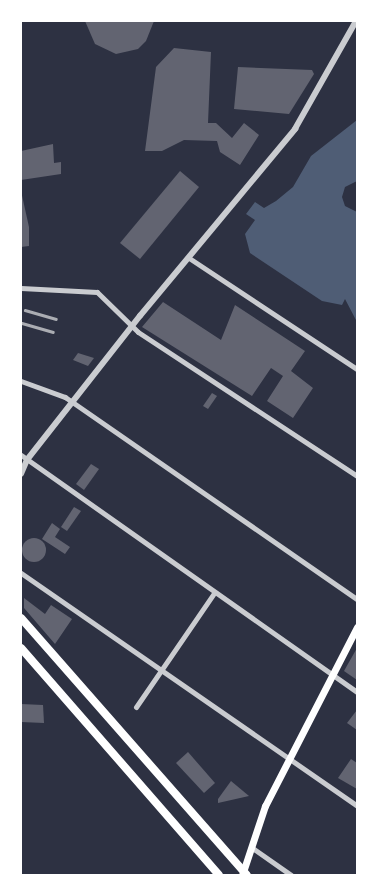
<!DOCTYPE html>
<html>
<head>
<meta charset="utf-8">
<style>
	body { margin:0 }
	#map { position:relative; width:378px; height:896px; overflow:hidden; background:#2d3142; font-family:"PT Sans",sans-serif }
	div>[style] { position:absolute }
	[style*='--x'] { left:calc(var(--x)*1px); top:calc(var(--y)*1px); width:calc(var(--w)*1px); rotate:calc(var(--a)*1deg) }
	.water>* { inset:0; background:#4f5d75 }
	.building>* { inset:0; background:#626471 }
	.round { border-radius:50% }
	.minor>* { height:5px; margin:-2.5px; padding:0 2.5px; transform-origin:2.5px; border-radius:2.5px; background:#caccd0 }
	.tertiary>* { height:5.5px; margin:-2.75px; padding:0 2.75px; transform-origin:2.75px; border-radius:2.75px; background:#caccd0 }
	.secondary>* { height:7px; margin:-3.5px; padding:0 3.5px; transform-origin:3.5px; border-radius:3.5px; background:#fff }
	.primary>* { height:8px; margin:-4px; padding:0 4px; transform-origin:4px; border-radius:4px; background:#fff }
	.rail>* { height:2.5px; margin:-1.25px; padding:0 1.25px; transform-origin:1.25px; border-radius:1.25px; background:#abadb3 }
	span { translate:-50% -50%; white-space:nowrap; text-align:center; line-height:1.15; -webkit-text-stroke:4.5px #fff; paint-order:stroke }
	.frame { position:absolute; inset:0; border:22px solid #fff; pointer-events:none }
</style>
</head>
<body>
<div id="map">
	<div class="water">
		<div style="clip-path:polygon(357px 120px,357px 181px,345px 187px,342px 197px,345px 206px,357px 212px,357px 322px,345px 299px,342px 305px,322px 301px,250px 253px,245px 234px,255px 220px,246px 214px,255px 202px,264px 208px,276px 201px,293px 187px,311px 156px)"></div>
	</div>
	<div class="building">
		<div style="clip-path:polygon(85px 21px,154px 21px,146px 41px,138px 49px,116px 54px,95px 44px)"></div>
		<div style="clip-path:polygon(174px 48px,211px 52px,208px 123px,216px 123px,232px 138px,244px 123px,259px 135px,240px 165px,220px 152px,217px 141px,184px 140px,162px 151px,145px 151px,156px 67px)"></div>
		<div style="clip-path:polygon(238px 67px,312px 70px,314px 74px,289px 114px,234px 109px)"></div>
		<div style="clip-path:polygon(53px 144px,54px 163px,61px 162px,61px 174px,21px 180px,21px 151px)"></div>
		<div style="clip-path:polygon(180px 171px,199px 187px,140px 259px,120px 243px)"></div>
		<div style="clip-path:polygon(21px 191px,29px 227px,29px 246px,21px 247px)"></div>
		<div style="clip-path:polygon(163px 302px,221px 340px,235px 305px,305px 351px,291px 371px,313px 388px,293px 418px,267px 401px,283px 376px,271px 368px,252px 396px,142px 327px)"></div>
		<div style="clip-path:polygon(78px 353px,94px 358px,88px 366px,73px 360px)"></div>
		<div style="clip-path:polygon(212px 393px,217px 396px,208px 409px,203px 406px)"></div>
		<div style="clip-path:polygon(91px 464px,99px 469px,84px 490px,76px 484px)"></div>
		<div style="clip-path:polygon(74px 507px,81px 511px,67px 531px,61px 527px)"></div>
		<div style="clip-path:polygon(52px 523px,60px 529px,55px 537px,70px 547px,65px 554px,42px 539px)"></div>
		<div class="round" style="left:22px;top:538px;width:24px;height:24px"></div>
		<div style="clip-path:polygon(24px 598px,45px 614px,51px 605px,72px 619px,55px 644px,24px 608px)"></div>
		<div style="clip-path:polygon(357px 648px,357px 680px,344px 671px)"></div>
		<div style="clip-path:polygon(21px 704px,43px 705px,44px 723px,21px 722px)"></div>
		<div style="clip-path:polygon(357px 710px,357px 730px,347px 723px)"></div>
		<div style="clip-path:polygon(188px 752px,215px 783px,204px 793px,176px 763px)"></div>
		<div style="clip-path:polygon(351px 759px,357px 763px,357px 789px,338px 778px)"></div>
		<div style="clip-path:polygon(231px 781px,249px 796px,218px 803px,218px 799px)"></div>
	</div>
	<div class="minor">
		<div style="--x:189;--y:258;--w:201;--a:33.5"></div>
		<div style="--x:21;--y:288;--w:76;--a:3"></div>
		<div style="--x:97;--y:292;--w:57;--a:44.3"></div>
		<div style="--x:138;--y:332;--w:262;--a:33.3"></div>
		<div style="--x:21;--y:381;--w:47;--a:20"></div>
		<div style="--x:65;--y:397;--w:355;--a:34.7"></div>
		<div style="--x:21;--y:455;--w:411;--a:35.2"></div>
		<div style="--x:21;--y:573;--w:409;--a:34.7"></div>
		<div style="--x:136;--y:707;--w:138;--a:-55.6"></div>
		<div style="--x:251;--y:847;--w:49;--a:35"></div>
	</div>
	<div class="tertiary">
		<div style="--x:21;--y:474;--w:15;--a:-67"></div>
		<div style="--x:27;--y:460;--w:183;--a:-51.9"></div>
		<div style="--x:140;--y:316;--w:243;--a:-50.3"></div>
		<div style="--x:295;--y:129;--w:124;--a:-60.5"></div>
	</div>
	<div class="secondary">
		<div style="--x:242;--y:875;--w:73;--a:-71.6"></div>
		<div style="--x:265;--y:806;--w:201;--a:-62.8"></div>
	</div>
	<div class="primary">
		<div style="--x:21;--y:618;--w:342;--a:48.7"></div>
		<div style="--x:21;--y:648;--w:301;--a:48.9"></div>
	</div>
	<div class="rail">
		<div style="--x:25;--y:310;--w:32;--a:16"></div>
		<div style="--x:22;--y:323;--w:32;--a:16"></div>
	</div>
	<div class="frame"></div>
</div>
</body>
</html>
